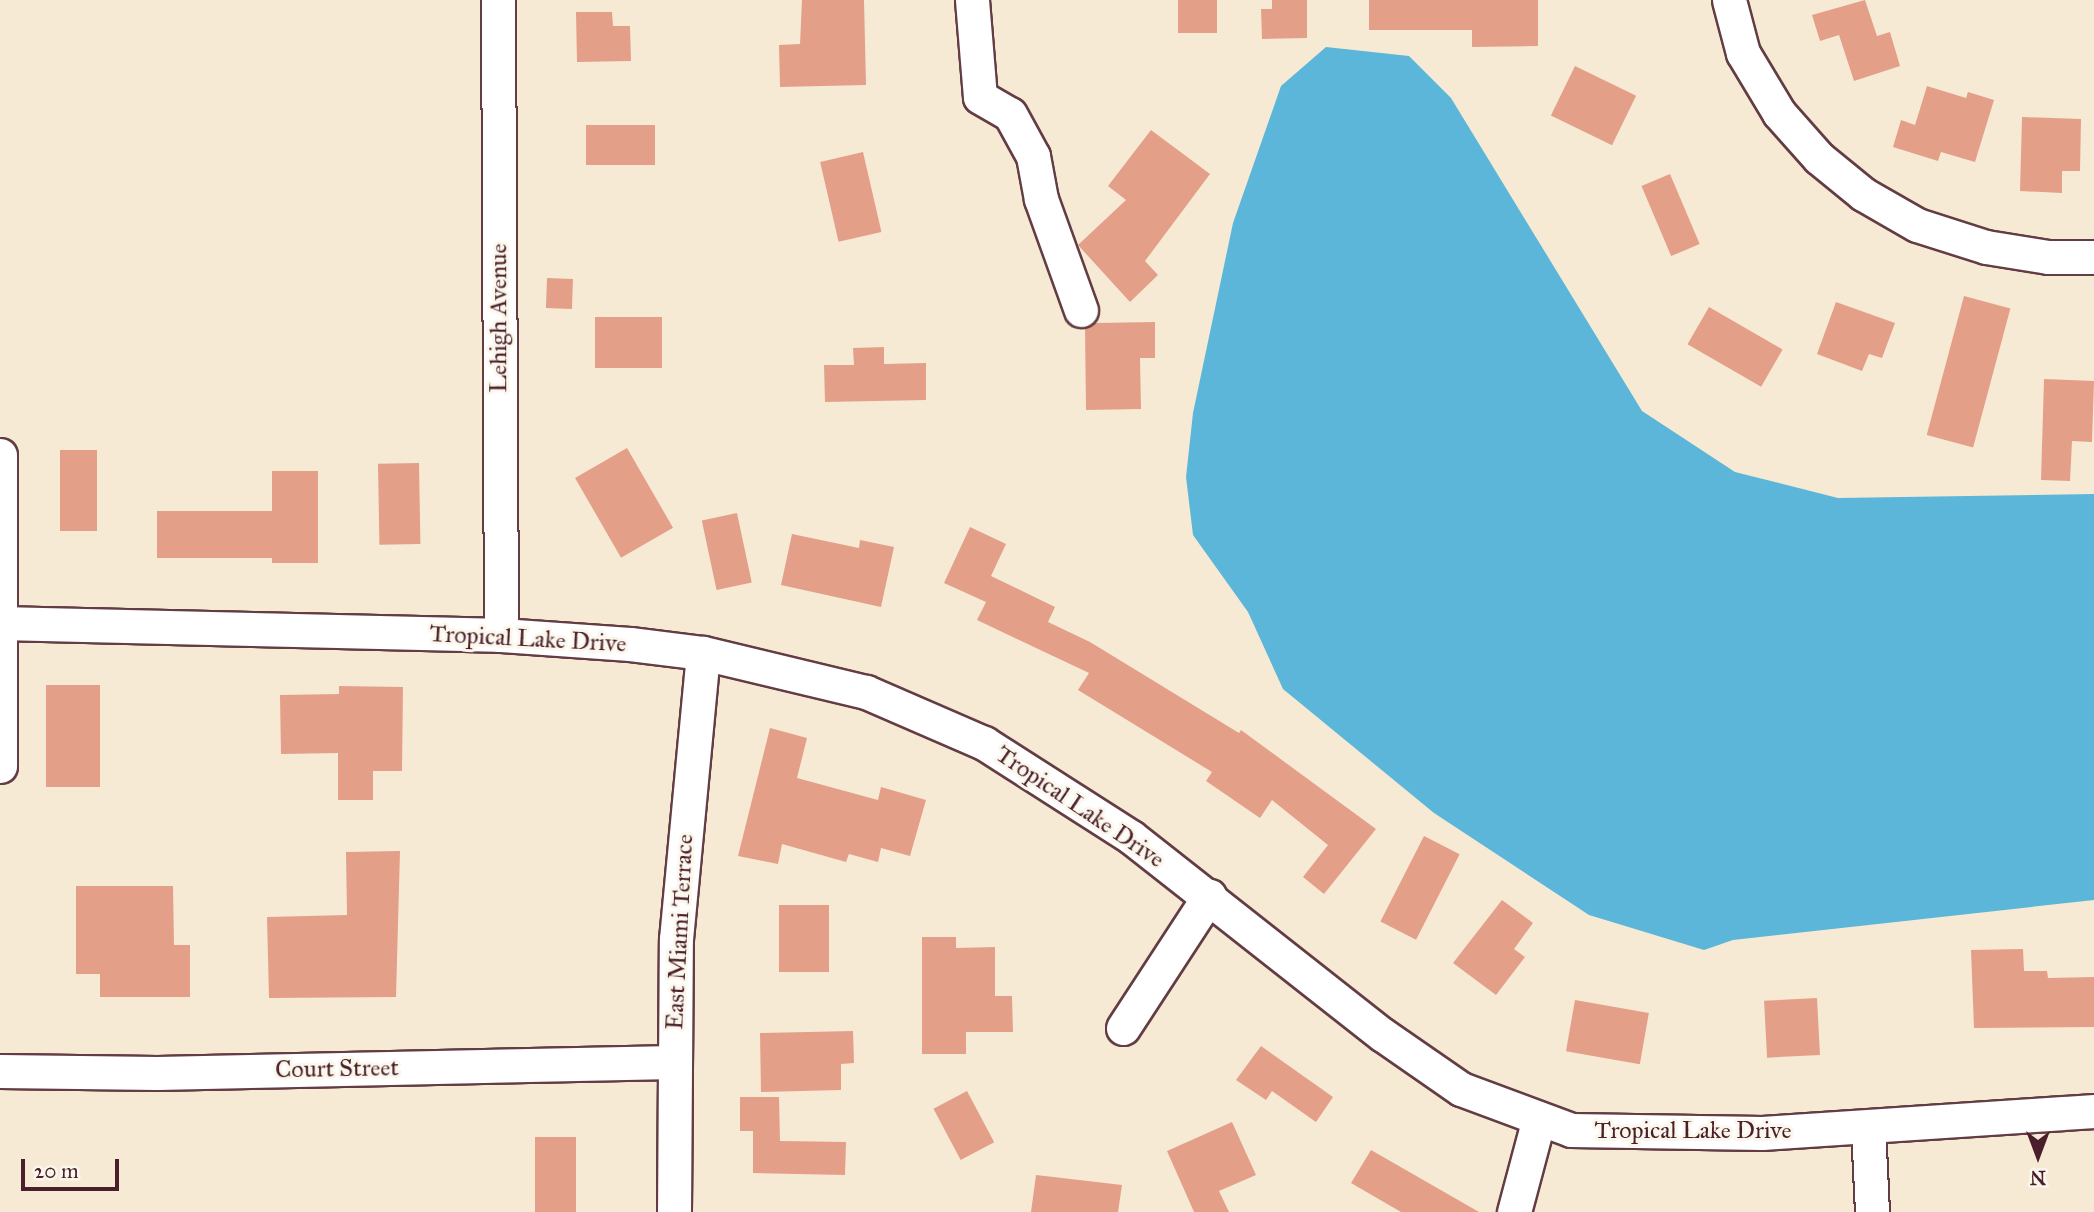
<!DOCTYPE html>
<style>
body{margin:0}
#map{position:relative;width:2094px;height:1212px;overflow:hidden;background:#f6ead5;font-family:"IM FELL Great Primer",serif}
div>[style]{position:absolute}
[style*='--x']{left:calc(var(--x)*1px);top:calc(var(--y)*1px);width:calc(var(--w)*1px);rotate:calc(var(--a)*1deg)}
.water>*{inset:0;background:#5cb6d9}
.building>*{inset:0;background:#e49f89;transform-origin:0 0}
.roads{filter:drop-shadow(2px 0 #643d44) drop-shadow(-2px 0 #643d44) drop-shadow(0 2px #643d44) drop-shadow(0 -2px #643d44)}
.minor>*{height:33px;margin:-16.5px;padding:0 16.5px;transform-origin:16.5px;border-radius:16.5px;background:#fff}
span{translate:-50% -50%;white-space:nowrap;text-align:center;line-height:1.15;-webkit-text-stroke:6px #fbf7ec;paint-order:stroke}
.street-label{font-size:24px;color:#4a1f2b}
.north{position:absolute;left:2003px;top:1121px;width:70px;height:70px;-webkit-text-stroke:5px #fbf7ec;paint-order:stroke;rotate:180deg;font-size:19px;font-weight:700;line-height:28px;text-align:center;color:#4a1f2b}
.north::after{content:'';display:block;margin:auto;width:24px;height:32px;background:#4a1f2b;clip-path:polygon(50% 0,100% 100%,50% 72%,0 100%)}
.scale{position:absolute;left:21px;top:1159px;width:98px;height:32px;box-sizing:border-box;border:4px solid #4a1f2b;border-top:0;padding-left:9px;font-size:21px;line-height:24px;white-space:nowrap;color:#4a1f2b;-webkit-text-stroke:5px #fbf7ec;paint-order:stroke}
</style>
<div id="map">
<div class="water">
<div style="clip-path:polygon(1326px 47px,1409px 56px,1451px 98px,1642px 411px,1735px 472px,1838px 498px,2094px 494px,2094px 900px,1733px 940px,1704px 950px,1589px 915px,1434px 813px,1283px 689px,1248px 612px,1193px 535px,1186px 477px,1193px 413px,1233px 223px,1281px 86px)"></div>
</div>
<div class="building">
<div style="clip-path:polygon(802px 0,864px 0,866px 85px,780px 87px,779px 45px,800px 44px)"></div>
<div style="left:1178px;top:0;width:39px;height:33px"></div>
<div style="clip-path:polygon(1272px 0,1307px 0,1307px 38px,1262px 39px,1261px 9px,1272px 9px)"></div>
<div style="clip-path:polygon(1369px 0,1538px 0,1538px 46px,1472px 47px,1472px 30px,1369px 30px)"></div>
<div style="clip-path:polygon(1865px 0,1877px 36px,1890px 32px,1900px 66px,1854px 81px,1839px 35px,1820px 41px,1812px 15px)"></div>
<div style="clip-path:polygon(576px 12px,612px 12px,613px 26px,630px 26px,631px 61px,577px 62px)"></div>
<div style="left:1575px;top:66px;width:68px;height:55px;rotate:26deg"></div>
<div style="clip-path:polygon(1927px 86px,1966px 98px,1968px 92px,1994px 100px,1975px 162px,1941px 152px,1938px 161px,1893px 147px,1901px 120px,1915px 125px)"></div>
<div style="clip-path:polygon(2022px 117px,2081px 119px,2080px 171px,2062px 171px,2062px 193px,2020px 191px)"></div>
<div style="left:586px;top:125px;width:69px;height:40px"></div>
<div style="clip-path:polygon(1151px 130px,1210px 174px,1145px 261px,1158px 275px,1130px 302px,1078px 245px,1126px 200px,1108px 186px)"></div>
<div style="left:863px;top:152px;width:82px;height:44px;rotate:77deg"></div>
<div style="left:1670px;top:174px;width:76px;height:31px;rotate:67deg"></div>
<div style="left:547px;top:278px;width:26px;height:30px;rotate:2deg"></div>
<div style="left:1964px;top:296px;width:48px;height:144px;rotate:15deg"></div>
<div style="clip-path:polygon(1836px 302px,1895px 323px,1882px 358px,1869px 354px,1862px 371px,1817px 354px)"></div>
<div style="left:1709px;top:307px;width:85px;height:43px;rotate:30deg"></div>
<div style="left:662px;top:317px;width:51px;height:67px;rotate:90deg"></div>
<div style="clip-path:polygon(1155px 322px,1155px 358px,1140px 358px,1141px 409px,1086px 410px,1085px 328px,1095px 323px)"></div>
<div style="clip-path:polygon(884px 347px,884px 364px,926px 363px,926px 400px,825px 402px,824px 365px,854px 365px,853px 348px)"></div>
<div style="clip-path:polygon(2044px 379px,2094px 381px,2092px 442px,2072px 441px,2070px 481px,2041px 480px)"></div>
<div style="left:627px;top:448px;width:92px;height:60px;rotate:60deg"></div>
<div style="left:60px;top:450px;width:37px;height:81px"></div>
<div style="left:419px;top:463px;width:81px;height:41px;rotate:89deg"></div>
<div style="clip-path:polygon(272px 471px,318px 471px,318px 563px,272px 563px,272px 558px,157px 558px,157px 511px,272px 511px)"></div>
<div style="left:737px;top:513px;width:71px;height:36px;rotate:78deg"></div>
<div style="clip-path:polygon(970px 527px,1006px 544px,991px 576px,1055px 607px,1048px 622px,1090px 642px,1239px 733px,1241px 730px,1376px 829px,1324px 894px,1303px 877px,1328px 845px,1272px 800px,1260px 818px,1206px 781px,1212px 772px,1078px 690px,1089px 673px,977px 620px,986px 602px,944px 583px)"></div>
<div style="clip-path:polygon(792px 534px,859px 548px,860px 540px,894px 547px,881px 607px,781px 585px)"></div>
<div style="left:46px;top:685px;width:54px;height:102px"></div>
<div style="clip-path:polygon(339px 686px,403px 687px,402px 771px,373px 771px,373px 800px,338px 800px,338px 753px,281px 754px,280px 695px,339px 694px)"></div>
<div style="clip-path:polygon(770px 728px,807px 738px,797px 778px,878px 800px,881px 787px,926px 800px,910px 856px,881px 848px,878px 862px,849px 854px,846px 862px,782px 844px,778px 864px,738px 856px)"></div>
<div style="left:1424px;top:836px;width:40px;height:96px;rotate:27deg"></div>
<div style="clip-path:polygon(400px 851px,396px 997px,269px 998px,267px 917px,347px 915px,346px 852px)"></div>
<div style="clip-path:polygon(76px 886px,173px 886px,174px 945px,190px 945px,190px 997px,100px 997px,100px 974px,76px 974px)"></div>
<div style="clip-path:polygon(1502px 900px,1533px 923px,1514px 949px,1525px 957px,1496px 995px,1453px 963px)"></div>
<div style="left:779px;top:905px;width:50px;height:67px"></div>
<div style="clip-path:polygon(922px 937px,956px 937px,956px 948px,995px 947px,995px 996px,1012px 996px,1013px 1032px,966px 1032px,966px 1054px,922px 1054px)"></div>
<div style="clip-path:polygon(2023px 949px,2024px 971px,2047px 971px,2048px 978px,2094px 977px,2094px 1027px,1974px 1028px,1971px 950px)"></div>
<div style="left:1817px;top:998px;width:57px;height:53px;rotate:87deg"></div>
<div style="left:1575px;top:1000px;width:75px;height:52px;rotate:10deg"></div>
<div style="clip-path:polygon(853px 1031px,854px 1063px,841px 1064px,841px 1090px,761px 1092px,760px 1033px)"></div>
<div style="clip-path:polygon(1261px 1046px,1333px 1097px,1316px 1122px,1272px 1091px,1266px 1100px,1236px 1080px)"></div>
<div style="left:967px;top:1091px;width:58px;height:38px;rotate:62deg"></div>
<div style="clip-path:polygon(740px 1097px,779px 1097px,780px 1141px,846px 1142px,845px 1175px,753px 1173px,753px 1131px,740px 1131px)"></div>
<div style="clip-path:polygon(1232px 1122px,1256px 1175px,1219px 1191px,1229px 1212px,1194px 1212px,1167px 1151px)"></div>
<div style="left:535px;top:1137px;width:41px;height:75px"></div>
<div style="clip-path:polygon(1371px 1150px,1479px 1212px,1401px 1212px,1351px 1183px)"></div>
<div style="clip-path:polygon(1036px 1175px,1122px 1185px,1118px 1212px,1031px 1212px)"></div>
</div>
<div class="roads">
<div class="minor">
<div style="--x:498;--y:0;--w:635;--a:89.73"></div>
<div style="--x:972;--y:0;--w:97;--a:85.3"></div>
<div style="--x:980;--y:97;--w:34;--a:30"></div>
<div style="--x:1010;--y:114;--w:48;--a:61.3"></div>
<div style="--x:1033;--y:156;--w:44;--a:79.5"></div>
<div style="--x:1041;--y:199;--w:118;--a:70.2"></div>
<div style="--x:1729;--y:0;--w:55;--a:75.2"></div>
<div style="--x:1743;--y:53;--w:70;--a:59"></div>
<div style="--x:1779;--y:113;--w:60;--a:48.4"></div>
<div style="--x:1819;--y:158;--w:57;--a:39.3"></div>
<div style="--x:1863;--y:194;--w:62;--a:29.9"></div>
<div style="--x:1917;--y:225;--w:72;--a:17.7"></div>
<div style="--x:1986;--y:247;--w:63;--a:9.2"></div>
<div style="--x:2048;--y:257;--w:46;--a:0"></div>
<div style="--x:0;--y:455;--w:311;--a:90"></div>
<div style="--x:0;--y:623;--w:501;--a:1.37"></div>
<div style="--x:501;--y:635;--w:129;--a:4"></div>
<div style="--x:630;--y:644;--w:74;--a:7"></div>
<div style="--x:703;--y:653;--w:168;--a:13.5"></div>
<div style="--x:866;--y:692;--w:129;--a:23.4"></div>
<div style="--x:984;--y:743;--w:174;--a:32.6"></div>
<div style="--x:1131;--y:837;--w:320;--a:38.2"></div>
<div style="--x:1383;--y:1035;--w:95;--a:34.7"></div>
<div style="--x:1461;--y:1089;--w:117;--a:20.4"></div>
<div style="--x:1571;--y:1130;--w:191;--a:0.9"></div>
<div style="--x:1762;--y:1133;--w:333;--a:-3.8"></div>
<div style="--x:1123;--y:1028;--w:158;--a:-56.9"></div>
<div style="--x:0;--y:1071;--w:157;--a:0.7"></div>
<div style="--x:157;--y:1073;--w:517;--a:-1.22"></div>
<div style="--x:1868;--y:1127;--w:85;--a:87.3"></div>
<div style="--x:674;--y:1212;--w:273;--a:-89.6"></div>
<div style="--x:676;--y:939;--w:287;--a:-84.6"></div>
<div style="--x:1514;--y:1212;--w:93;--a:-75.1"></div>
</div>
</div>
<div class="street-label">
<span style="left:499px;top:318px;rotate:-90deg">Lehigh Avenue</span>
<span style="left:528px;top:639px;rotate:3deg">Tropical Lake Drive</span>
<span style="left:1080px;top:807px;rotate:34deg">Tropical Lake Drive</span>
<span style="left:680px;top:932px;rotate:-87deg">East Miami Terrace</span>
<span style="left:337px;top:1069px;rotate:-1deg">Court Street</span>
<span style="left:1693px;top:1131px">Tropical Lake Drive</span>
</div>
<div class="north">N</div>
<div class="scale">20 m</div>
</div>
